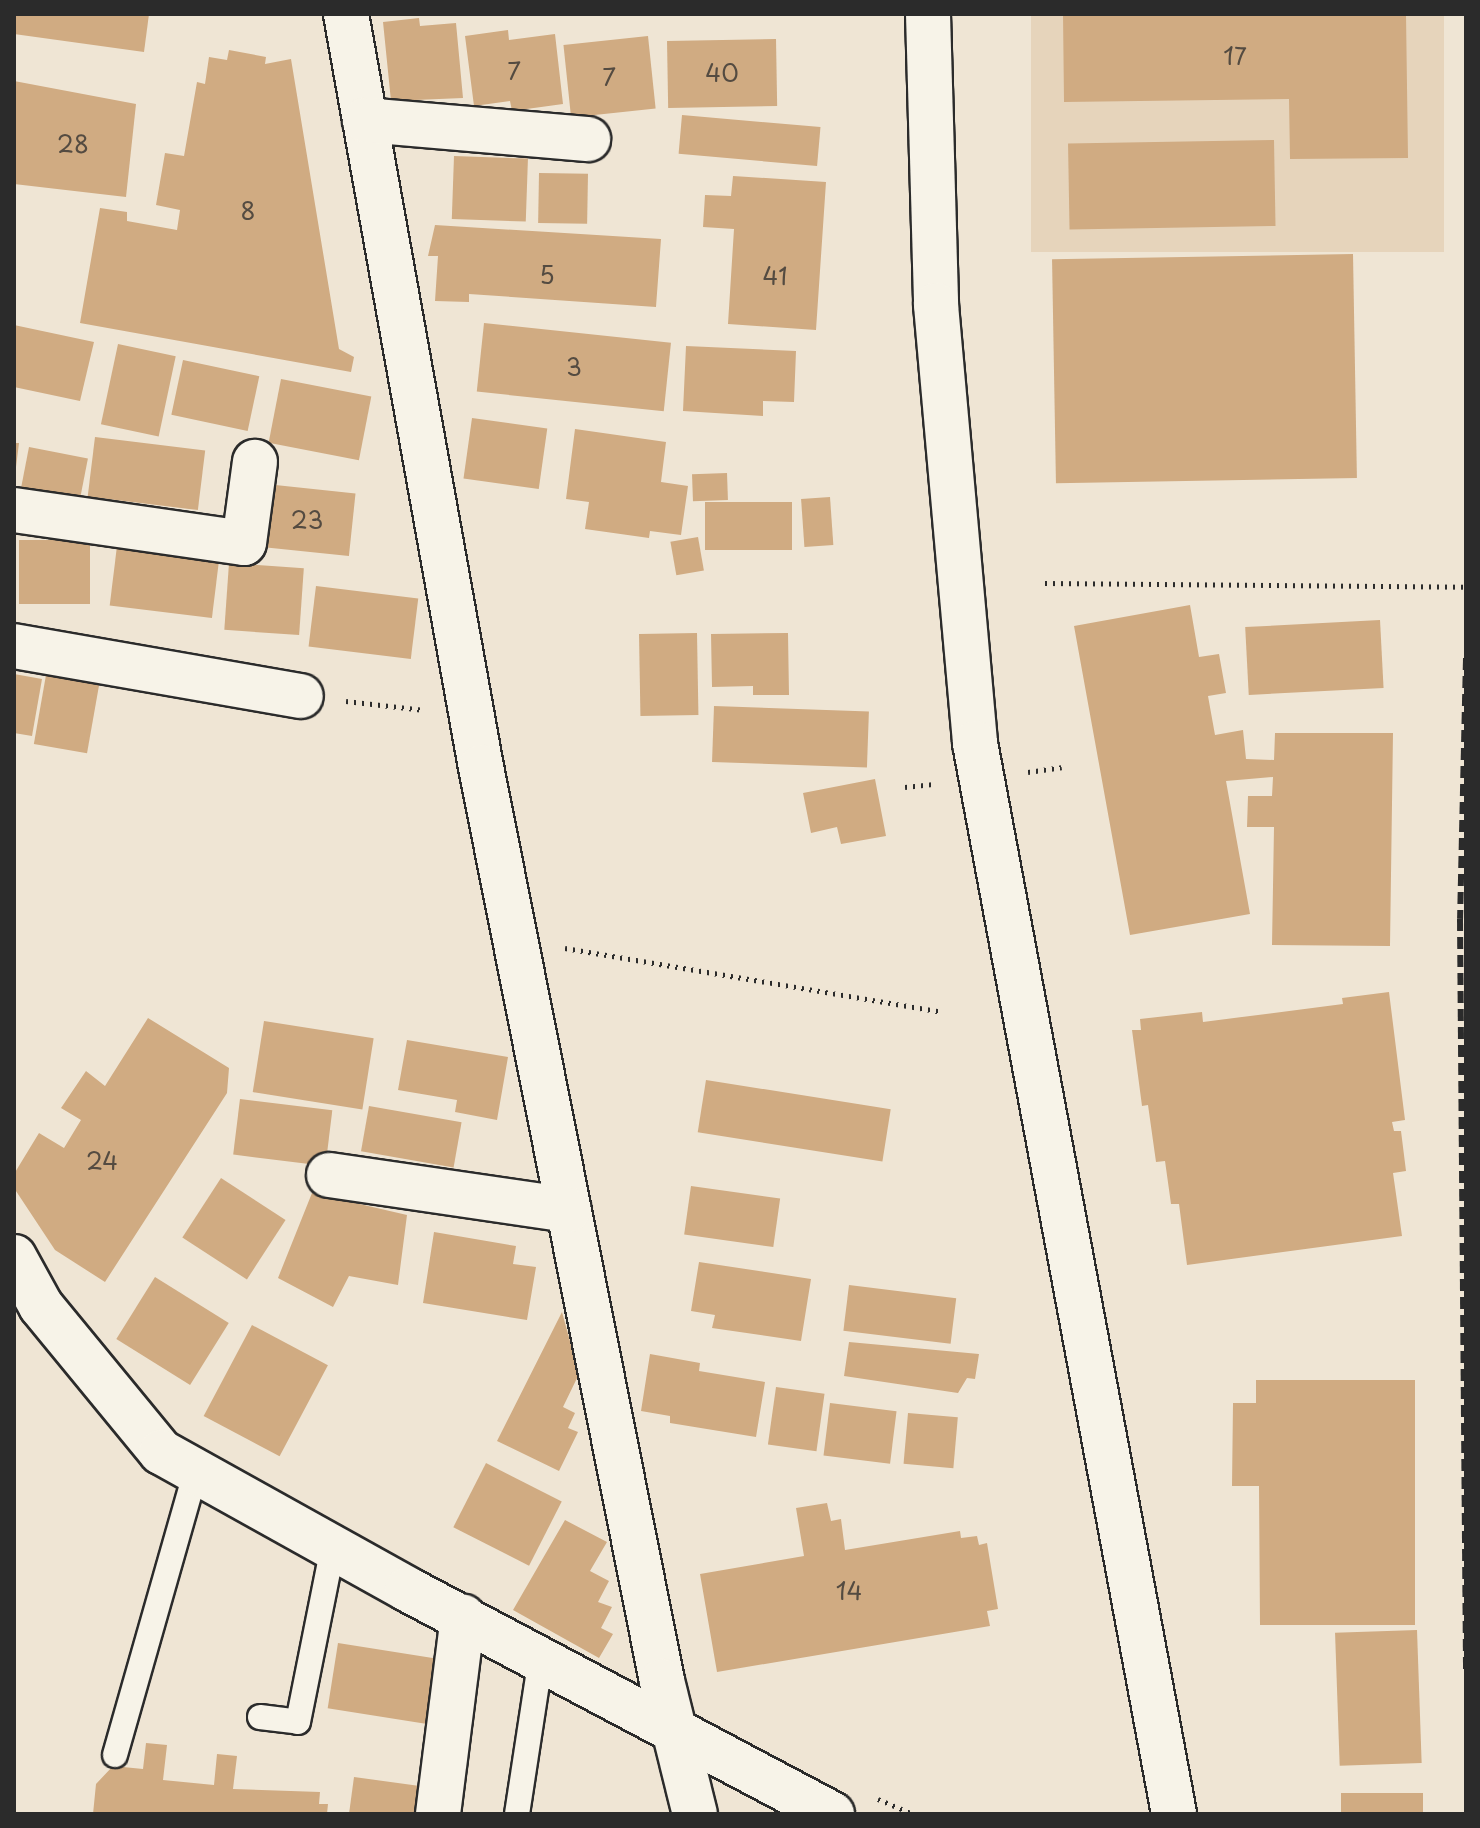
<!DOCTYPE html>
<style>
body{margin:0}
#map{position:relative;width:1480px;height:1828px;overflow:hidden;background:#efe5d4;font-family:"Playpen Sans",sans-serif}
div>[style]{position:absolute}
[style*='--x']{left:calc(var(--x)*1px);top:calc(var(--y)*1px);width:calc(var(--w)*1px);rotate:calc(var(--a)*1deg)}
.built>*{inset:0;background:#e6d4bb;transform-origin:0 0}
.building>*{inset:0;background:#d0ab82;transform-origin:0 0}
.path>*{height:5px;margin-top:-2.5px;transform-origin:0;background:repeating-linear-gradient(90deg,#2b2b2b 0 2px,transparent 0 8px)}
.roads{filter:drop-shadow(2px 0 #2b2b2b) drop-shadow(-2px 0 #2b2b2b) drop-shadow(0 2px #2b2b2b) drop-shadow(0 -2px #2b2b2b)}
.service>*{height:24px;margin:-12px;padding:0 12px;transform-origin:12px;border-radius:12px;background:#f7f3e8}
.minor>*{height:44px;margin:-22px;padding:0 22px;transform-origin:22px;border-radius:22px;background:#f7f3e8}
.tertiary>*{height:44px;margin:-22px;padding:0 22px;transform-origin:22px;border-radius:22px;background:#f7f3e8}
.rail>*{height:6px;margin-top:-3px;transform-origin:0;background:repeating-linear-gradient(90deg,#2b2b2b 0 12px,transparent 0 18px)}
span{translate:-50% -50%;white-space:nowrap;text-align:center;line-height:1.15;-webkit-text-stroke:7px #f7f3e8;paint-order:stroke}
.number-label{font-size:24px;color:#544b41}
.number-label span{-webkit-text-stroke-width:0}
.frame{position:absolute;inset:0;border:16px solid #2b2b2b;pointer-events:none}
</style>
<div id="map">
<div class="built">
<div style="left:1031px;top:14px;width:413px;height:238px"></div>
</div>
<div class="building">
<div style="clip-path:polygon(14px 14px,149px 14px,144px 52px,14px 34px)"></div>
<div style="clip-path:polygon(1063px 14px,1406px 14px,1408px 158px,1290px 159px,1289px 99px,1064px 102px)"></div>
<div style="clip-path:polygon(419px 18px,420px 26px,456px 23px,463px 98px,391px 101px,383px 22px)"></div>
<div style="clip-path:polygon(508px 30px,509px 40px,555px 34px,563px 104px,512px 111px,510px 101px,474px 106px,465px 36px)"></div>
<div style="left:648px;top:36px;width:73px;height:85px;rotate:84deg"></div>
<div style="left:776px;top:39px;width:67px;height:109px;rotate:89deg"></div>
<div style="clip-path:polygon(229px 50px,266px 57px,265px 64px,291px 59px,339px 349px,354px 357px,351px 372px,80px 323px,100px 208px,127px 212px,127px 221px,177px 230px,180px 210px,156px 205px,165px 153px,184px 156px,197px 82px,205px 84px,209px 57px,227px 60px)"></div>
<div style="clip-path:polygon(14px 81px,136px 104px,126px 197px,14px 184px)"></div>
<div style="left:682px;top:115px;width:139px;height:39px;rotate:5deg"></div>
<div style="left:1274px;top:140px;width:86px;height:206px;rotate:89deg"></div>
<div style="left:454px;top:156px;width:74px;height:63px;rotate:2deg"></div>
<div style="left:539px;top:173px;width:49px;height:50px;rotate:1deg"></div>
<div style="clip-path:polygon(733px 176px,826px 182px,816px 330px,728px 324px,734px 229px,703px 227px,705px 195px,731px 196px)"></div>
<div style="clip-path:polygon(435px 225px,661px 239px,656px 307px,469px 294px,469px 302px,435px 301px,438px 256px,428px 256px)"></div>
<div style="left:1353px;top:254px;width:224px;height:301px;rotate:89deg"></div>
<div style="left:484px;top:323px;width:188px;height:69px;rotate:6deg"></div>
<div style="clip-path:polygon(14px 325px,94px 342px,80px 401px,14px 387px)"></div>
<div style="left:118px;top:344px;width:59px;height:82px;rotate:12deg"></div>
<div style="clip-path:polygon(686px 346px,796px 351px,794px 402px,763px 401px,763px 416px,683px 411px)"></div>
<div style="left:183px;top:360px;width:78px;height:56px;rotate:12deg"></div>
<div style="left:281px;top:379px;width:92px;height:65px;rotate:11deg"></div>
<div style="left:472px;top:418px;width:76px;height:61px;rotate:8deg"></div>
<div style="clip-path:polygon(575px 429px,666px 442px,661px 482px,688px 486px,681px 535px,650px 531px,649px 538px,585px 529px,589px 502px,566px 499px)"></div>
<div style="left:95px;top:437px;width:111px;height:60px;rotate:7deg"></div>
<div style="clip-path:polygon(14px 443px,19px 443px,16px 467px,14px 467px)"></div>
<div style="left:29px;top:447px;width:60px;height:46px;rotate:11deg"></div>
<div style="left:727px;top:473px;width:27px;height:35px;rotate:88deg"></div>
<div style="left:266px;top:484px;width:90px;height:63px;rotate:6deg"></div>
<div style="left:830px;top:497px;width:48px;height:29px;rotate:86deg"></div>
<div style="left:792px;top:502px;width:48px;height:87px;rotate:90deg"></div>
<div style="left:698px;top:537px;width:34px;height:28px;rotate:80deg"></div>
<div style="left:19px;top:540px;width:71px;height:64px"></div>
<div style="left:117px;top:546px;width:103px;height:60px;rotate:7deg"></div>
<div style="left:229px;top:563px;width:75px;height:67px;rotate:4deg"></div>
<div style="left:316px;top:586px;width:103px;height:61px;rotate:7deg"></div>
<div style="clip-path:polygon(1190px 605px,1199px 657px,1219px 654px,1226px 693px,1208px 696px,1215px 735px,1243px 730px,1246px 759px,1274px 760px,1275px 733px,1393px 733px,1390px 946px,1272px 945px,1274px 827px,1247px 827px,1248px 796px,1272px 796px,1273px 777px,1226px 781px,1250px 914px,1130px 935px,1074px 626px)"></div>
<div style="left:1380px;top:620px;width:68px;height:135px;rotate:87deg"></div>
<div style="left:697px;top:633px;width:82px;height:58px;rotate:89deg"></div>
<div style="clip-path:polygon(788px 633px,789px 695px,753px 695px,753px 686px,712px 687px,711px 634px)"></div>
<div style="clip-path:polygon(14px 674px,42px 679px,32px 736px,14px 733px)"></div>
<div style="left:46px;top:675px;width:54px;height:70px;rotate:10deg"></div>
<div style="left:714px;top:706px;width:155px;height:56px;rotate:2deg"></div>
<div style="clip-path:polygon(875px 779px,886px 836px,841px 844px,837px 827px,811px 833px,803px 793px)"></div>
<div style="clip-path:polygon(1389px 992px,1405px 1120px,1392px 1122px,1394px 1131px,1401px 1131px,1406px 1171px,1393px 1173px,1402px 1236px,1187px 1265px,1179px 1204px,1171px 1204px,1165px 1161px,1156px 1162px,1148px 1105px,1142px 1106px,1132px 1030px,1141px 1030px,1140px 1019px,1202px 1012px,1203px 1022px,1343px 1004px,1342px 998px)"></div>
<div style="clip-path:polygon(148px 1018px,229px 1068px,227px 1093px,105px 1282px,55px 1250px,14px 1188px,14px 1174px,39px 1133px,64px 1148px,81px 1120px,61px 1108px,86px 1071px,105px 1086px)"></div>
<div style="left:264px;top:1021px;width:111px;height:72px;rotate:9deg"></div>
<div style="clip-path:polygon(407px 1040px,508px 1057px,497px 1120px,455px 1112px,457px 1100px,398px 1090px)"></div>
<div style="left:706px;top:1080px;width:187px;height:53px;rotate:9deg"></div>
<div style="left:240px;top:1099px;width:93px;height:56px;rotate:7deg"></div>
<div style="left:369px;top:1106px;width:94px;height:46px;rotate:10deg"></div>
<div style="left:221px;top:1178px;width:77px;height:71px;rotate:33deg"></div>
<div style="left:691px;top:1186px;width:90px;height:49px;rotate:8deg"></div>
<div style="clip-path:polygon(312px 1193px,407px 1215px,398px 1285px,349px 1276px,333px 1307px,278px 1278px)"></div>
<div style="clip-path:polygon(434px 1232px,516px 1246px,513px 1264px,536px 1267px,527px 1320px,423px 1303px)"></div>
<div style="clip-path:polygon(699px 1262px,811px 1279px,801px 1341px,712px 1328px,715px 1315px,691px 1311px)"></div>
<div style="left:155px;top:1277px;width:87px;height:73px;rotate:32deg"></div>
<div style="left:849px;top:1285px;width:108px;height:46px;rotate:7deg"></div>
<div style="clip-path:polygon(562px 1312px,579px 1374px,563px 1407px,575px 1413px,568px 1428px,578px 1432px,559px 1471px,497px 1441px)"></div>
<div style="left:252px;top:1325px;width:86px;height:103px;rotate:28deg"></div>
<div style="clip-path:polygon(849px 1342px,979px 1354px,975px 1379px,967px 1378px,958px 1393px,844px 1376px)"></div>
<div style="clip-path:polygon(650px 1354px,700px 1363px,699px 1371px,765px 1382px,756px 1437px,670px 1423px,670px 1416px,641px 1411px)"></div>
<div style="clip-path:polygon(1256px 1380px,1415px 1380px,1415px 1625px,1260px 1625px,1259px 1486px,1232px 1486px,1233px 1403px,1256px 1403px)"></div>
<div style="left:776px;top:1387px;width:49px;height:58px;rotate:8deg"></div>
<div style="left:830px;top:1403px;width:67px;height:53px;rotate:7deg"></div>
<div style="left:908px;top:1413px;width:50px;height:51px;rotate:5deg"></div>
<div style="left:486px;top:1463px;width:85px;height:72px;rotate:27deg"></div>
<div style="clip-path:polygon(827px 1503px,831px 1521px,841px 1519px,845px 1550px,960px 1531px,961px 1538px,977px 1536px,979px 1545px,987px 1543px,998px 1609px,987px 1611px,990px 1626px,717px 1672px,700px 1574px,804px 1556px,796px 1508px)"></div>
<div style="clip-path:polygon(565px 1520px,607px 1542px,590px 1571px,609px 1581px,598px 1602px,612px 1607px,601px 1628px,613px 1634px,599px 1658px,513px 1610px)"></div>
<div style="left:1417px;top:1630px;width:133px;height:82px;rotate:88deg"></div>
<div style="left:338px;top:1643px;width:107px;height:66px;rotate:9deg"></div>
<div style="clip-path:polygon(146px 1743px,167px 1745px,163px 1780px,214px 1785px,217px 1754px,237px 1756px,233px 1789px,320px 1792px,319px 1804px,328px 1804px,327px 1814px,93px 1814px,96px 1784px,113px 1766px,143px 1769px)"></div>
<div style="clip-path:polygon(354px 1777px,427px 1787px,424px 1814px,349px 1814px)"></div>
<div style="left:1423px;top:1793px;width:21px;height:82px;rotate:90deg"></div>
</div>
<div class="path">
<div style="--x:1045;--y:583;--w:421;--a:0.5"></div>
<div style="--x:346;--y:701;--w:79;--a:6.6"></div>
<div style="--x:1028;--y:772;--w:34;--a:-8"></div>
<div style="--x:905;--y:787;--w:30;--a:-6"></div>
<div style="--x:565;--y:948;--w:382;--a:9.6"></div>
<div style="--x:878;--y:1799;--w:39;--a:23"></div>
</div>
<div class="roads">
<div class="service">
<div style="--x:260;--y:1717;--w:38;--a:7"></div>
<div style="--x:298;--y:1722;--w:178;--a:-78.7"></div>
<div style="--x:115;--y:1755;--w:295;--a:-74.1"></div>
<div style="--x:517;--y:1814;--w:158;--a:-81.3"></div>
</div>
<div class="minor">
<div style="--x:346;--y:14;--w:765;--a:79.84"></div>
<div style="--x:481;--y:767;--w:932;--a:78.8"></div>
<div style="--x:662;--y:1681;--w:137;--a:76.1"></div>
<div style="--x:365;--y:120;--w:224;--a:4.9"></div>
<div style="--x:14;--y:510;--w:232;--a:8.2"></div>
<div style="--x:244;--y:543;--w:82;--a:-82.3"></div>
<div style="--x:14;--y:646;--w:291;--a:9.9"></div>
<div style="--x:329;--y:1175;--w:242;--a:8.3"></div>
<div style="--x:438;--y:1814;--w:199;--a:-82.8"></div>
</div>
<div class="tertiary">
<div style="--x:928;--y:14;--w:291;--a:88.4"></div>
<div style="--x:936;--y:305;--w:440;--a:84.9"></div>
<div style="--x:975;--y:743;--w:1089;--a:79.47"></div>
<div style="--x:14;--y:1257;--w:56;--a:61.1"></div>
<div style="--x:41;--y:1306;--w:189;--a:50.6"></div>
<div style="--x:161;--y:1452;--w:282;--a:29.1"></div>
<div style="--x:407;--y:1589;--w:481;--a:27.9"></div>
</div>
</div>
<div class="rail">
<div style="--x:1466;--y:658;--w:261;--a:91.3"></div>
<div style="--x:1460;--y:919;--w:753;--a:89.54"></div>
</div>
<div class="number-label">
<span style="left:1235px;top:56px">17</span>
<span style="left:514px;top:71px">7</span>
<span style="left:722px;top:73px">40</span>
<span style="left:609px;top:77px">7</span>
<span style="left:73px;top:144px">28</span>
<span style="left:248px;top:211px">8</span>
<span style="left:547px;top:275px">5</span>
<span style="left:775px;top:276px">41</span>
<span style="left:574px;top:367px">3</span>
<span style="left:307px;top:520px">23</span>
<span style="left:102px;top:1161px">24</span>
<span style="left:849px;top:1591px">14</span>
</div>
<div class="frame"></div>
</div>
